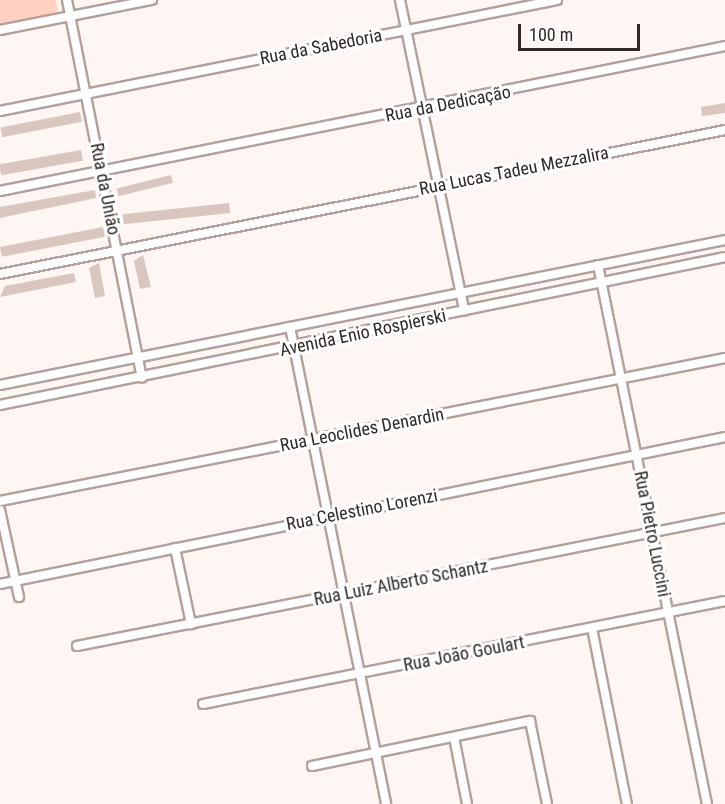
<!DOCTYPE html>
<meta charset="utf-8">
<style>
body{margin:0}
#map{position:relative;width:725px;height:804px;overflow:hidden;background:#fef6f3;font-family:"Roboto Condensed",sans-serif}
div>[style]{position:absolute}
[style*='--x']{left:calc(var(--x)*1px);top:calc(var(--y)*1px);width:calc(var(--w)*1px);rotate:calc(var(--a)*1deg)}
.green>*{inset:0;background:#fed1c0}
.building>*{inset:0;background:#d9c6bf;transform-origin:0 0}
.roads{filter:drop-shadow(2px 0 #b3a19a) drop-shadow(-2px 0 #b3a19a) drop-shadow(0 2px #b3a19a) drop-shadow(0 -2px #b3a19a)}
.minor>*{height:8px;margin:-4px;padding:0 4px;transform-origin:4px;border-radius:4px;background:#fff}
span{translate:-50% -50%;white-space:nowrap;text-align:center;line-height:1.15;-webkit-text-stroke:6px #fff;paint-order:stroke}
.street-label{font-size:18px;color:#2f2825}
.scale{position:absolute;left:518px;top:24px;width:122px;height:27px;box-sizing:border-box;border:3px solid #2f2825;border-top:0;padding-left:8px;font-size:18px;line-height:21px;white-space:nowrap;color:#2f2825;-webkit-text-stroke:4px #fff;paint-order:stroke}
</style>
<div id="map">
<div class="green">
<div style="clip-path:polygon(0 0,56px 0,58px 13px,0 23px)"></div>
</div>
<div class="building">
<div style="clip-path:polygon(725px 103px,725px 113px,702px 116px,701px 107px)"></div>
<div style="left:80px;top:112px;width:10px;height:81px;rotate:79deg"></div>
<div style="left:81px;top:150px;width:11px;height:83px;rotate:80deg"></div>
<div style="left:171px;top:175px;width:8px;height:56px;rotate:76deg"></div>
<div style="clip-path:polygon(95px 190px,96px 198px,0 218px,0 207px)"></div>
<div style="left:229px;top:203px;width:10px;height:107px;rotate:84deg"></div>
<div style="left:103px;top:227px;width:10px;height:105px;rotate:79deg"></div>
<div style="clip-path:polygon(143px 255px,151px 287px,140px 289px,134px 261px)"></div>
<div style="clip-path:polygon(99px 263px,105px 296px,95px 298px,89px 268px)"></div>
<div style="clip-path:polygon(74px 273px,76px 282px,0 297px,5px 286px)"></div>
</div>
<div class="roads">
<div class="minor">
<div style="--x:67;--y:0;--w:385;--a:78.8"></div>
<div style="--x:400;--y:0;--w:317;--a:78.3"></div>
<div style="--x:0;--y:30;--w:155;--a:-11.2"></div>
<div style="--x:0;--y:111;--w:568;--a:-11.27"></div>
<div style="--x:0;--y:191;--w:739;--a:-11.31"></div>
<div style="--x:598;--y:265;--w:550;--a:78.57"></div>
<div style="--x:0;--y:274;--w:739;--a:-11.23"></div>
<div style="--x:290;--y:327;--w:487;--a:78.6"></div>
<div style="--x:0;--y:385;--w:739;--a:-11.31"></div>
<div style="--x:0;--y:405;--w:740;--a:-11.54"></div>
<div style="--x:0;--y:501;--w:739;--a:-11.16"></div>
<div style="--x:0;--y:510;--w:89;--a:77.7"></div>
<div style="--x:175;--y:548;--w:78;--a:78.1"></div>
<div style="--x:0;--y:584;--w:740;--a:-11.46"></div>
<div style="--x:592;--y:628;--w:179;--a:78.8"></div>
<div style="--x:77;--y:646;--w:661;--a:-11.17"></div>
<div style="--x:203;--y:704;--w:532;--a:-11.16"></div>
<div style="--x:454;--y:737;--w:68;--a:79"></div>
<div style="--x:312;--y:766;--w:223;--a:-11.7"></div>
<div style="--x:530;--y:721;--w:85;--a:78.4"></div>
</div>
</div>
<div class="street-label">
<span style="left:321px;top:47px;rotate:-11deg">Rua da Sabedoria</span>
<span style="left:448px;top:104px;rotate:-11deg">Rua da Dedicação</span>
<span style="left:514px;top:171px;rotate:-11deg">Rua Lucas Tadeu Mezzalira</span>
<span style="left:105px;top:189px;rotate:79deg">Rua da União</span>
<span style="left:363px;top:333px;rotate:-12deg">Avenida Enio Rospierski</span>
<span style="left:362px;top:430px;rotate:-11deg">Rua Leoclides Denardin</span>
<span style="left:362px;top:510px;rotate:-11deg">Rua Celestino Lorenzi</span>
<span style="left:652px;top:534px;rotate:79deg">Rua Pietro Luccini</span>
<span style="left:401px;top:583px;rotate:-11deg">Rua Luiz Alberto Schantz</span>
<span style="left:464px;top:654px;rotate:-11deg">Rua João Goulart</span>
</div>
<div class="scale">100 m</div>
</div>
